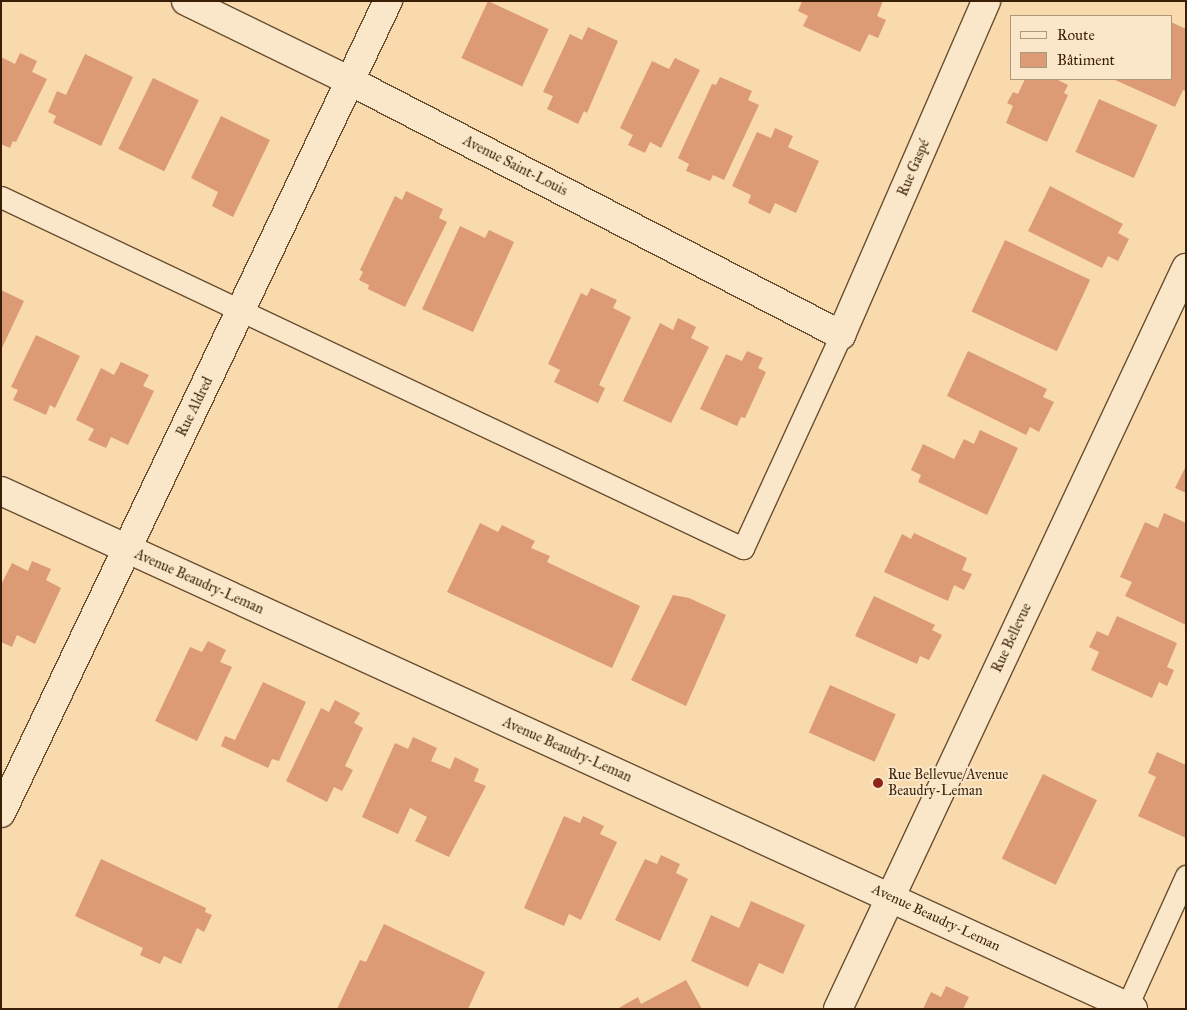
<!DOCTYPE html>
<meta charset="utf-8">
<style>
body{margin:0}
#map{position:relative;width:1187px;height:1010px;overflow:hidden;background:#f8daad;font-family:"IM FELL Great Primer",serif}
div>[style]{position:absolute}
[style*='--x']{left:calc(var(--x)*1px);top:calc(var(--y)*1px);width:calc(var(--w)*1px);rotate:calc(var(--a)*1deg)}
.building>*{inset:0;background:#dc9b75;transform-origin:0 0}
.roads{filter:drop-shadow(1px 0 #694e30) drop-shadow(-1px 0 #694e30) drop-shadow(0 1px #694e30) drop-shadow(0 -1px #694e30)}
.lane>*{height:21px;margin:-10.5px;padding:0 10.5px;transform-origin:10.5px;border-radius:10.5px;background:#fae7ca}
.street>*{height:28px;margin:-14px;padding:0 14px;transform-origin:14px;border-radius:14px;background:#fae7ca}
.secondary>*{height:28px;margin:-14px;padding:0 14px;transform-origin:14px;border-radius:14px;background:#fae7ca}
.dots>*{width:14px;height:14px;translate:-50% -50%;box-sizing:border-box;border:2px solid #fae7ca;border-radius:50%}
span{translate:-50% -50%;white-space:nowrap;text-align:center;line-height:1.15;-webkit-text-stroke:4px #fae7ca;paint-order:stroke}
.street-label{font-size:14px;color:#391f07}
.poi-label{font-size:14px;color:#391f07}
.left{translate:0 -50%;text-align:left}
.frame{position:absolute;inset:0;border:2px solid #391f07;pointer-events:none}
.legend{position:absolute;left:1010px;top:15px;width:162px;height:65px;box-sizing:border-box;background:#fae7ca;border:1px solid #ad977c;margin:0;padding:6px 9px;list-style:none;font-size:15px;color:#391f07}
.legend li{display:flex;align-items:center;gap:10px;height:25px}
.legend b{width:25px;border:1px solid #ad977c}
</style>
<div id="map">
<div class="building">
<div style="left:488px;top:1px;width:67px;height:63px;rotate:25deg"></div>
<div style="clip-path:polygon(802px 1px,883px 1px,877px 16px,886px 20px,878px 38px,869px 34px,860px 52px,803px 26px,808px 16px,798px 11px)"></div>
<div style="clip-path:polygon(1171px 22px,1186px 29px,1186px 91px,1183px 90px,1175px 107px,1113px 79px,1171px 79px)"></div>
<div style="clip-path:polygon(588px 27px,618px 41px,587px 113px,584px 111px,578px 124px,547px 109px,553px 96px,543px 92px,570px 34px,582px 40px)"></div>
<div style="clip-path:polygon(20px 53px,37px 61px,32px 72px,47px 79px,16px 142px,13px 141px,10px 148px,1px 144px,1px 57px,15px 64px)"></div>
<div style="clip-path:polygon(85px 54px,133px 77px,101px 146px,53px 123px,56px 116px,48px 112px,57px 91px,66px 95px)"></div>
<div style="clip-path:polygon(675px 58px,700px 70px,661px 148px,650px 142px,645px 153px,628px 145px,633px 135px,620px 128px,652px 61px,669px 69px)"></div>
<div style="clip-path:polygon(720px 77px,752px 91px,748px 100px,759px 105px,724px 180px,713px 175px,710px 181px,686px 171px,689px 164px,678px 158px,712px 84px,716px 85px)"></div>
<div style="left:153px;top:78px;width:51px;height:79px;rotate:26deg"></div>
<div style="clip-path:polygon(1025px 79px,1056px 79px,1068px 85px,1064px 93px,1068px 95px,1047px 142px,1006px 123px,1013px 106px,1007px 103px,1013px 92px,1018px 94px)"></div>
<div style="left:1099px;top:99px;width:64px;height:58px;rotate:24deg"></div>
<div style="clip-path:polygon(221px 116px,270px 140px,233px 217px,212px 206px,218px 192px,191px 178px)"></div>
<div style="clip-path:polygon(775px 128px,793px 136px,788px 147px,819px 161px,796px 213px,775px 203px,770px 214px,748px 203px,751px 195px,732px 186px,757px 132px,771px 138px)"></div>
<div style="clip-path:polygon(1050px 186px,1123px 224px,1118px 233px,1129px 239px,1118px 261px,1108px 256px,1102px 268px,1028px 231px)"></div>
<div style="clip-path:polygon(406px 191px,443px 209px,439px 218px,447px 222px,405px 307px,368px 289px,369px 285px,359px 280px,363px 272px,360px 270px,395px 196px,402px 200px)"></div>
<div style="clip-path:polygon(460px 226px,485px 238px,489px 230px,514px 242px,473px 332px,422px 309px)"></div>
<div style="left:1005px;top:240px;width:94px;height:79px;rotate:25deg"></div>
<div style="clip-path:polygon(591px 288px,617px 300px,613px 308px,631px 317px,599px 385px,605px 388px,598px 403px,554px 382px,560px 370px,548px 364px,581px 293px,587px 296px)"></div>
<div style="clip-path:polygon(1px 290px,24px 301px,1px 350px)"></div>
<div style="clip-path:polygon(678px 318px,696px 327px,691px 338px,709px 347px,671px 423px,623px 401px,660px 323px,673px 330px)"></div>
<div style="clip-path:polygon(36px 335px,80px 356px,55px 408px,50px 405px,46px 415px,13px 400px,18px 390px,11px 387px)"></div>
<div style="clip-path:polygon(747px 351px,763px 358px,758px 368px,766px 372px,745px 418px,741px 417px,737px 426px,700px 409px,726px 354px,742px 361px)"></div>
<div style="clip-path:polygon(968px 351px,1047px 389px,1043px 397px,1054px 402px,1039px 432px,1030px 427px,1026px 435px,947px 396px)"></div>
<div style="clip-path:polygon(121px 362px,149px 375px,143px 386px,154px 391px,128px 445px,111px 437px,106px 448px,88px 440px,94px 429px,76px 420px,101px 368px,114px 375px)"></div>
<div style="clip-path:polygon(980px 430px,1018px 448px,987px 515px,918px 482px,921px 475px,911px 470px,923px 444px,954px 459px,964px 439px,974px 444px)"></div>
<div style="clip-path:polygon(1186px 466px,1186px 493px,1175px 488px)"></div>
<div style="clip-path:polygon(1164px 513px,1186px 523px,1186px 625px,1125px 596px,1132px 582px,1120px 577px,1145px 522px,1158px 528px)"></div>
<div style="clip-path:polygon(480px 523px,498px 532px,502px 525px,535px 541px,531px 548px,550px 556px,547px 562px,640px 606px,612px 668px,447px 592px)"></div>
<div style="clip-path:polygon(914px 533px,967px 558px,962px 570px,972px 574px,964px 590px,954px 585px,948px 601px,884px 572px,902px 534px,911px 539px)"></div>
<div style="clip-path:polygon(32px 561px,51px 569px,46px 580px,61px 588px,35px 644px,17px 635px,12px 647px,1px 642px,1px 585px,12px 563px,28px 571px)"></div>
<div style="clip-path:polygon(673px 595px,689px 598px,726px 615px,686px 706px,631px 680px)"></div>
<div style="clip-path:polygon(874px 596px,935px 625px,932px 630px,942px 635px,929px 660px,920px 656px,917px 664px,855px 636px)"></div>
<div style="clip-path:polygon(1117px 616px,1177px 643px,1167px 667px,1174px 670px,1167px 686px,1159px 682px,1152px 698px,1091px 670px,1099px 652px,1089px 647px,1097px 631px,1108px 636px)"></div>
<div style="clip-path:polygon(208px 641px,226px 650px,220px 662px,232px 667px,197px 741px,155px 721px,190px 647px,202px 652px)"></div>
<div style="clip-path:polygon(263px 682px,306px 702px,279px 761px,272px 759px,268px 768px,221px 746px,225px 736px,235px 740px)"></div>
<div style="left:830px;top:685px;width:72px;height:52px;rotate:24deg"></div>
<div style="clip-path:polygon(335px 700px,360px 713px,354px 723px,363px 728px,345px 766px,353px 770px,342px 791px,334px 787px,327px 802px,286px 781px,321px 708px,329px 712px)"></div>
<div style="clip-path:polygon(413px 737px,437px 748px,431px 761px,450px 769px,455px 757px,479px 769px,474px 781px,486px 786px,449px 857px,415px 841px,427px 817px,410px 808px,398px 834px,362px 817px,395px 743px,408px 749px)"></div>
<div style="clip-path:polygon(1157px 752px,1186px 765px,1186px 838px,1138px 816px,1156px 777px,1148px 773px)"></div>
<div style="left:1043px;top:774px;width:60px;height:94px;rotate:26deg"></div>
<div style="clip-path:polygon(564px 816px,580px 823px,583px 816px,604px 826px,600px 834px,617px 842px,581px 920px,569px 914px,564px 926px,524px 908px)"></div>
<div style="clip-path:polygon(661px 855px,680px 864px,676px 873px,688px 879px,660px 941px,615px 920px,645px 859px,657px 864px)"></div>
<div style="clip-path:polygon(101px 859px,206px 908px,205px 912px,212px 915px,204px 932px,197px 928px,181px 964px,164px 956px,160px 964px,140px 955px,143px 948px,75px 916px)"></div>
<div style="clip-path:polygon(751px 901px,805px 925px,783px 974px,759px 963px,748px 987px,691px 961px,711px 915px,739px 928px)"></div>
<div style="clip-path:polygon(384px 924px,485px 972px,468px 1009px,337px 1009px,360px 960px,366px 962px)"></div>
<div style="clip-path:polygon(686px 980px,702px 1009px,617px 1009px,638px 997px,641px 1004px)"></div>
<div style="clip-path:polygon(946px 986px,969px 997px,963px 1009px,923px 1009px,931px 992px,941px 997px)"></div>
</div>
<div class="roads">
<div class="lane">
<div style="--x:1;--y:197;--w:821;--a:25.32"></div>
<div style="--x:743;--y:548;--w:234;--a:-65.3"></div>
<div style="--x:1127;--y:1006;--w:143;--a:-65.6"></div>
</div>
<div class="street">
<div style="--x:186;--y:1;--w:182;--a:26"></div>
<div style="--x:350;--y:81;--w:553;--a:27.35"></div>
<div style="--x:841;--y:335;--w:364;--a:-66.5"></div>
<div style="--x:1;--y:491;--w:1245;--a:24.59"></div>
<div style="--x:1;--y:813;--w:900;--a:-64.52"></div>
</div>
<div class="secondary">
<div style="--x:838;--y:1009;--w:819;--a:-64.84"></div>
</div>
</div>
<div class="dots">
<div style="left:878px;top:783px;background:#8f2418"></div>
</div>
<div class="street-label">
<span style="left:515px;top:166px;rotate:27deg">Avenue Saint-Louis</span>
<span style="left:914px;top:168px;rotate:-67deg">Rue Gaspé</span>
<span style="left:195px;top:407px;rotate:-64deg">Rue Aldred</span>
<span style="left:199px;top:582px;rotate:24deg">Avenue Beaudry-Leman</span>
<span style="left:1012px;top:638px;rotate:-65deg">Rue Bellevue</span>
<span style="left:567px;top:750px;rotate:24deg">Avenue Beaudry-Leman</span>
<span style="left:936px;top:918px;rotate:25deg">Avenue Beaudry-Leman</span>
</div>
<div class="poi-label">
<span class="left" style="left:888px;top:783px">Rue Bellevue/Avenue<br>Beaudry-Leman</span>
</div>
<div class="frame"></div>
<ul class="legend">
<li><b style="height:6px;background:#fae7ca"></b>Route</li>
<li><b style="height:14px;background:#dc9b75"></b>Bâtiment</li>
</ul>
</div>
